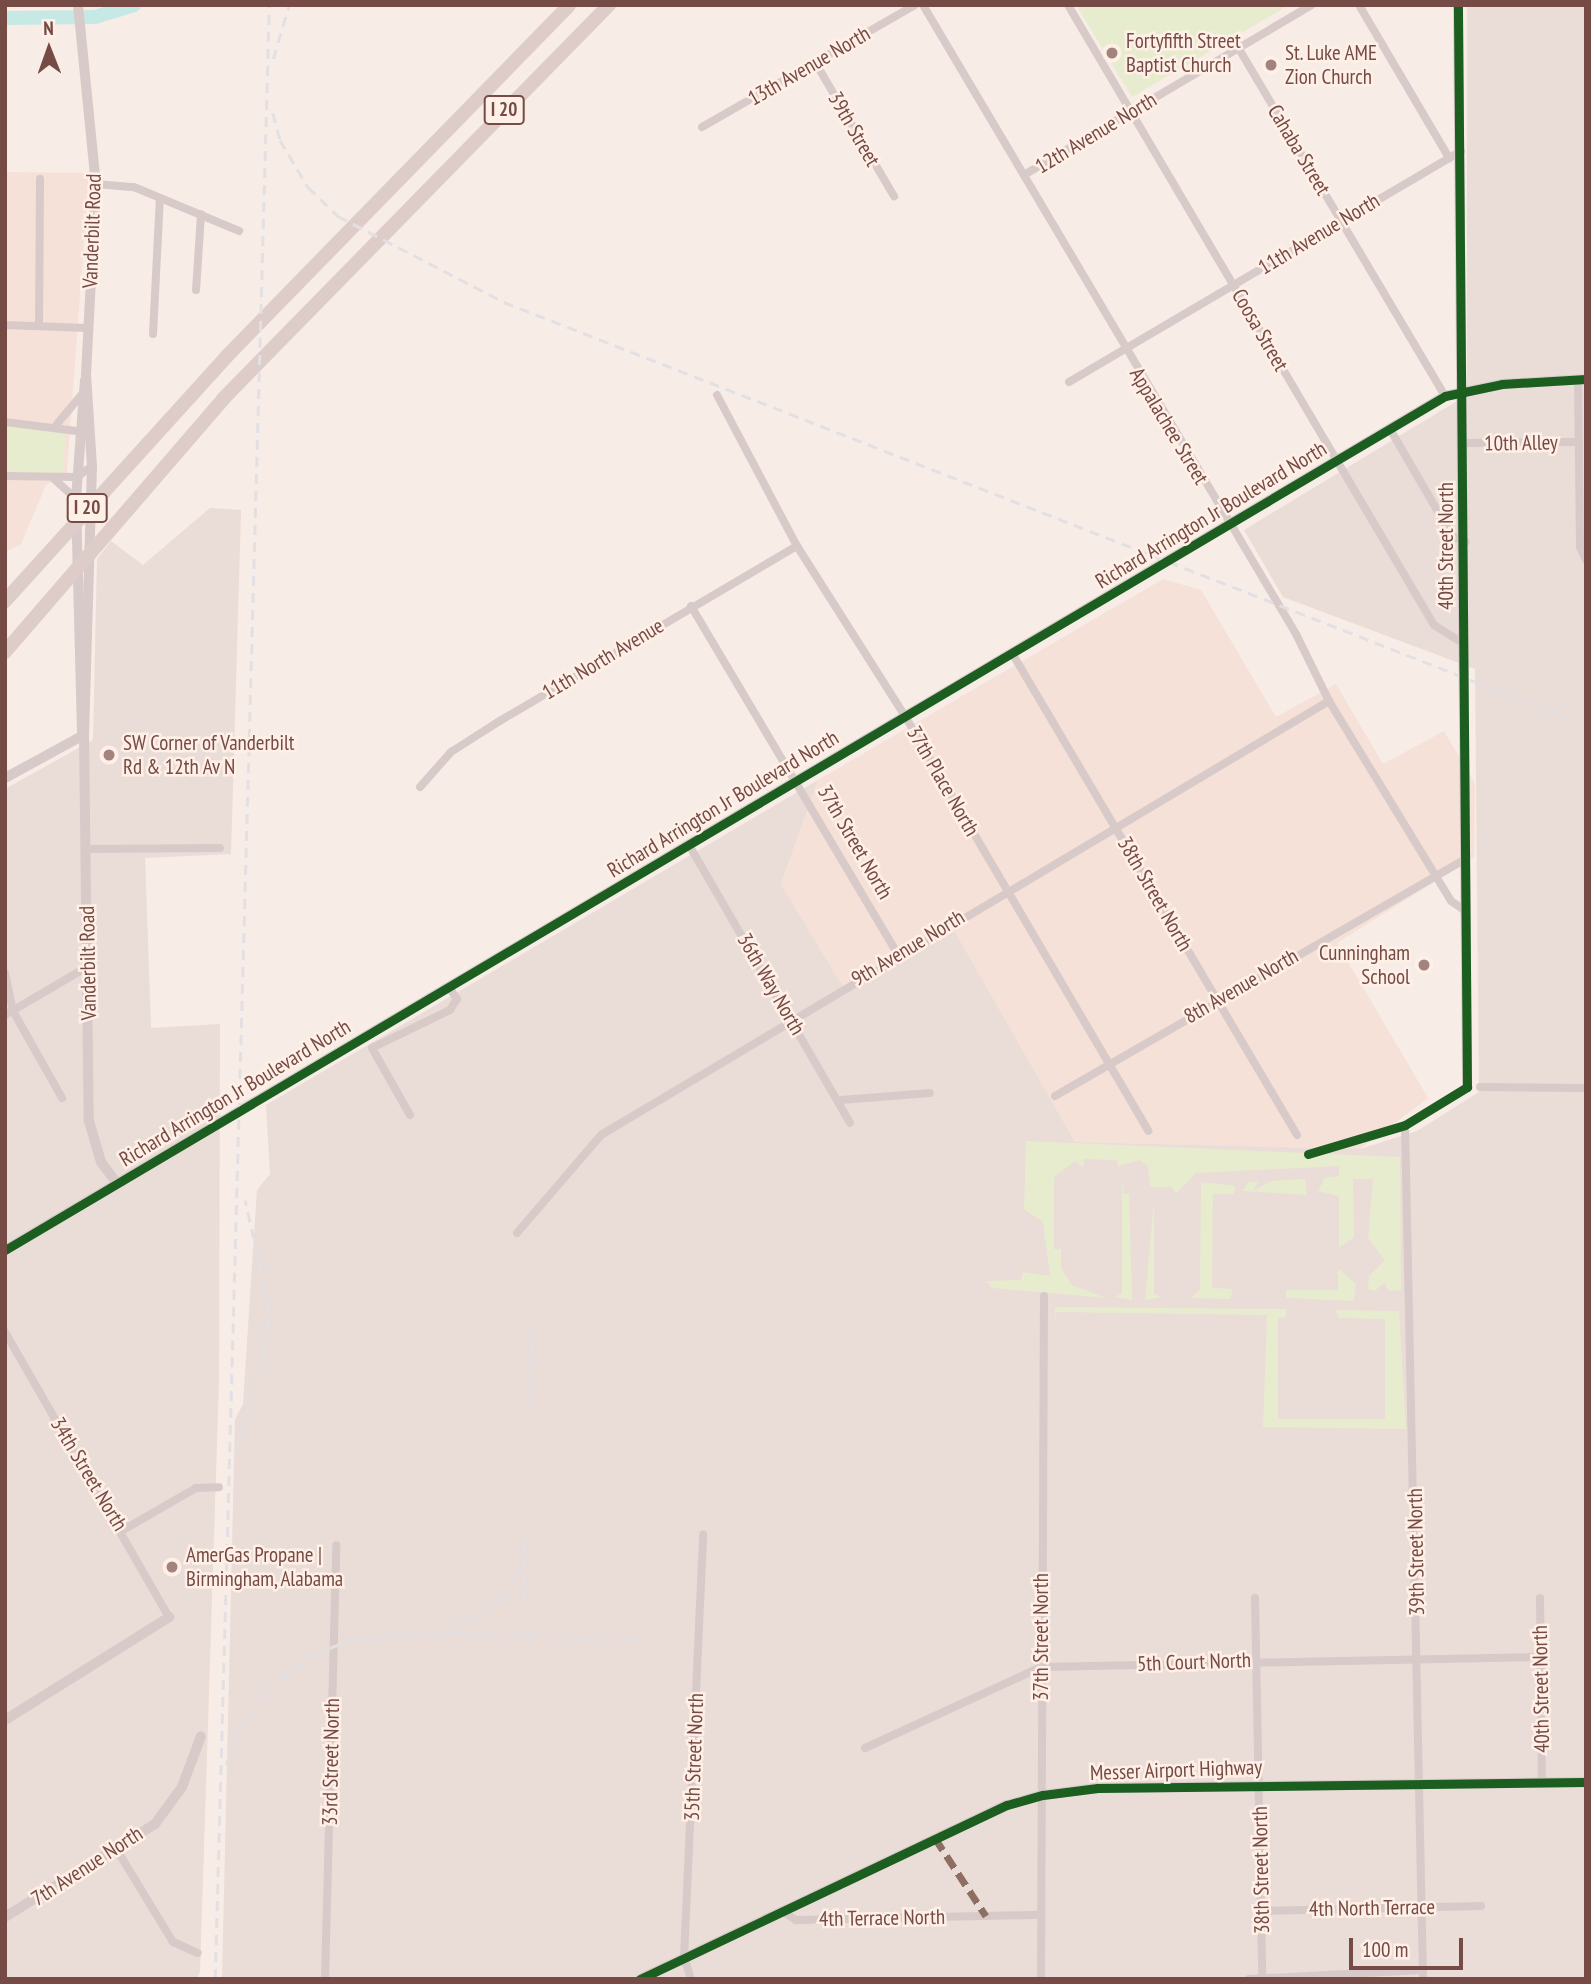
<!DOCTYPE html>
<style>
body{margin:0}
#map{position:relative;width:1591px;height:1984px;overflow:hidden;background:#f7ece6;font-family:"PT Sans Narrow",sans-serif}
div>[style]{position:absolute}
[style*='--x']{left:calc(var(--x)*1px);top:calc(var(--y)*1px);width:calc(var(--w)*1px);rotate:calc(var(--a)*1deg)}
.residential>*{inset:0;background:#f5e1d7}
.industrial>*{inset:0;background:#eadcd7}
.green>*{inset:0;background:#e8eccf;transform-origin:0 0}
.river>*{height:14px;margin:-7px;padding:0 7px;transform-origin:7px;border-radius:7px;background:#c7e9e5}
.minor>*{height:8px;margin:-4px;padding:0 4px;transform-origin:4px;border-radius:4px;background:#d8cac8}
.tertiary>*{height:10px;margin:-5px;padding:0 5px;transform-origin:5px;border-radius:5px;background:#d8cac8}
.secondary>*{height:10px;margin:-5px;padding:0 5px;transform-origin:5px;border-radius:5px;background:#d8cac8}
.motorway>*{height:14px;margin:-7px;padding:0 7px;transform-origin:7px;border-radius:7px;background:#deccc9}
.rail>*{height:2.5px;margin-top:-1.25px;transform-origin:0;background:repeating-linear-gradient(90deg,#e3e0e3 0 10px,transparent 0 17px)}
.quiet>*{height:7px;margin-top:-3.5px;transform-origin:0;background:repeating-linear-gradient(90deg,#8d6e63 0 14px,transparent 0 21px)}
.cycleway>*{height:9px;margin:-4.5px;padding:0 4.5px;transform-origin:4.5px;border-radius:4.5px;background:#1b5e20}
.dots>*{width:19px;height:19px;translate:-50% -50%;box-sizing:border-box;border:4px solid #fff0e7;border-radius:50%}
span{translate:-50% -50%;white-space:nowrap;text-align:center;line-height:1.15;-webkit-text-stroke:5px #fff0e7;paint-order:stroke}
.shield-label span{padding:2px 5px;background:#fff0e7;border:2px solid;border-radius:5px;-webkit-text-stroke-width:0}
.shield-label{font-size:19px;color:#764b45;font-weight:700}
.poi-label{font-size:21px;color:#764b45}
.left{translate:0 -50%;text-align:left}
.right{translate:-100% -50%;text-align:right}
.street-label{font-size:21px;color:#764b45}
.frame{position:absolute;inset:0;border:7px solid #764b45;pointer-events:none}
.north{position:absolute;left:14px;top:14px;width:70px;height:70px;-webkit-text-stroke:5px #fff0e7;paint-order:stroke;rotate:359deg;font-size:19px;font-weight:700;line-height:28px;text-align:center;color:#764b45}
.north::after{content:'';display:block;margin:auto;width:24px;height:32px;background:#764b45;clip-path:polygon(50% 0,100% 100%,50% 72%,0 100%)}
.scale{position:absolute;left:1349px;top:1938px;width:114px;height:32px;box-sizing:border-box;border:4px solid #764b45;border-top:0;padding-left:9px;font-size:21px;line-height:24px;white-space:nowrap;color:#764b45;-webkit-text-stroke:5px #fff0e7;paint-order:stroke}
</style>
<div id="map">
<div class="residential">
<div style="clip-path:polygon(5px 172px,89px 173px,67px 472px,46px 485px,21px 544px,5px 552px)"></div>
<div style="clip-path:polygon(1163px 579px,1201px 590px,1276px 717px,1336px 684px,1383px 764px,1444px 731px,1475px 784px,1474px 857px,1337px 943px,1428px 1098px,1360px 1149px,1075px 1142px,952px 928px,846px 992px,781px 884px,818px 780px)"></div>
</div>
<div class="industrial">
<div style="clip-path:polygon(1467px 5px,1586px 5px,1586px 1979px,222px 1979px,235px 1420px,243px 1404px,257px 1190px,270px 1174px,266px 1105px,818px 780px,781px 884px,846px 992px,952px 927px,1075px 1142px,1360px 1149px,1417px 1131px,1479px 1092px,1475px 669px,1283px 597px,1244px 530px,1467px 395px)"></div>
<div style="clip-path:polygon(210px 508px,241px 510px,231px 854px,145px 858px,151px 1028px,220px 1024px,219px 1380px,200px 1972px,197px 1979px,5px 1979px,5px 789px,93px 740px,97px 559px,111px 541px,143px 565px)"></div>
</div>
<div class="green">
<div style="clip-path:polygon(1076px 5px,1289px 5px,1132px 97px)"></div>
<div style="left:5px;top:425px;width:62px;height:46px;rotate:6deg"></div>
<div style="clip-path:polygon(1026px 1141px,1400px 1157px,1401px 1290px,1388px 1291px,1385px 1282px,1375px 1291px,1368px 1289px,1369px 1276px,1385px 1260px,1368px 1238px,1373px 1179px,1353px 1179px,1354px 1237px,1339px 1248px,1339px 1196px,1318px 1191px,1325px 1178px,1339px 1176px,1339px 1166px,1196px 1173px,1176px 1194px,1172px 1187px,1150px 1187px,1148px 1166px,1140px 1160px,1118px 1166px,1117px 1160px,1084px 1159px,1083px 1167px,1075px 1161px,1054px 1177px,1054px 1249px,1061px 1249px,1061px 1269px,1072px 1285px,1106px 1298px,992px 1288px,987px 1281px,1021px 1280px,1023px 1272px,1050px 1276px,1043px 1222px,1024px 1209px)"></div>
<div style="clip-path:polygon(1122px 1177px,1123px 1194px,1129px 1194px,1132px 1300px,1115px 1297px,1122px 1293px)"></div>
<div style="clip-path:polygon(1305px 1179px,1307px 1195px,1243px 1191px,1248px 1182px,1258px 1182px,1253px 1191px,1272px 1181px)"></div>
<div style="clip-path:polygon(1201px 1182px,1235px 1186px,1234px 1194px,1213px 1194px,1212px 1288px,1233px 1289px,1230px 1299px,1191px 1298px,1200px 1290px)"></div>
<div style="clip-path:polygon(1154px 1201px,1154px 1294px,1161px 1297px,1145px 1300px)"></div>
<div style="clip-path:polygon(1338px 1269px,1356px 1284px,1354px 1301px,1286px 1298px,1286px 1290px,1338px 1290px)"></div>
<div style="clip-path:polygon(1055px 1307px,1286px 1309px,1286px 1317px,1278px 1318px,1278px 1419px,1385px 1419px,1385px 1319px,1339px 1318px,1336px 1310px,1399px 1311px,1406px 1429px,1263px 1427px,1267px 1315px,1056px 1312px,1055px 1324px)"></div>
</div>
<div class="river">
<div style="--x:5;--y:18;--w:90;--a:-0.6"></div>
<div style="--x:95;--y:17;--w:41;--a:-17.1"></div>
</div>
<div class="minor">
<div style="--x:923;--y:5;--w:731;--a:59.33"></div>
<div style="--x:1296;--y:634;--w:75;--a:63.8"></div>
<div style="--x:1329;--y:701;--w:234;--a:58.6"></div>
<div style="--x:1451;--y:901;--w:18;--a:34"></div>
<div style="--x:1068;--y:5;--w:720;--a:59.45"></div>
<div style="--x:1434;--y:625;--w:34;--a:32"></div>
<div style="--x:1359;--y:5;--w:178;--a:59.5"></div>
<div style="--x:1239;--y:49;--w:404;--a:59.3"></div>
<div style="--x:815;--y:62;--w:156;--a:59.5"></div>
<div style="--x:702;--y:127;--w:245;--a:-29.8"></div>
<div style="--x:1024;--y:175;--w:334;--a:-30.6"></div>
<div style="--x:96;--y:184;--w:38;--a:5"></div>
<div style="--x:134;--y:187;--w:114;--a:22.7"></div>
<div style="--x:196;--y:290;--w:76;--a:-86.2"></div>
<div style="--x:5;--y:325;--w:82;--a:2.1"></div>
<div style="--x:39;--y:326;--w:147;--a:-89.6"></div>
<div style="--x:153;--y:334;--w:136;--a:-87.1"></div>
<div style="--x:1578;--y:379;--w:168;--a:89.3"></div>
<div style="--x:1580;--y:547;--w:14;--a:65"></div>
<div style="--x:1069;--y:382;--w:455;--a:-30.5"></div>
<div style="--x:717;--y:395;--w:171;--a:62.1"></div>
<div style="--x:797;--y:546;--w:201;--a:57.6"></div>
<div style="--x:905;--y:716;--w:481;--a:59.6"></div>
<div style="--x:5;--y:422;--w:80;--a:7.2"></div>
<div style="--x:57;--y:424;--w:38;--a:-50"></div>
<div style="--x:1390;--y:429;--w:124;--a:59.9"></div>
<div style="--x:1452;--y:536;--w:15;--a:23"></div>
<div style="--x:1463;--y:443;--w:116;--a:-0.5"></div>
<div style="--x:5;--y:476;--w:72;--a:0.8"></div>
<div style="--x:77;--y:477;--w:19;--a:-36"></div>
<div style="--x:54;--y:479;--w:30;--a:42"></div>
<div style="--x:691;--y:606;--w:405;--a:59.3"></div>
<div style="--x:1012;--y:653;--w:560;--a:59.4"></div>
<div style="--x:420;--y:787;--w:47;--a:-48.5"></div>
<div style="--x:451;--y:752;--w:56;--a:-32.6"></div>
<div style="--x:498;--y:722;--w:347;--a:-30.5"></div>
<div style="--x:689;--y:845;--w:321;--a:59.9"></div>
<div style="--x:86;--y:849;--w:134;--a:-0.4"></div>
<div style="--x:5;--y:973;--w:39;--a:78"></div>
<div style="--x:13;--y:1011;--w:100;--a:60.6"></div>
<div style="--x:5;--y:1015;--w:97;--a:-30.3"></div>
<div style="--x:1480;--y:1087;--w:106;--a:0.5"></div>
<div style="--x:1055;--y:1096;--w:474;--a:-30"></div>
<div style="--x:841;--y:1100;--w:89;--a:-4.5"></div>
<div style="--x:410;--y:1115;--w:77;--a:-119.6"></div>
<div style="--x:372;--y:1048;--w:87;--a:-26"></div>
<div style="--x:450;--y:1010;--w:13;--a:-58"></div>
<div style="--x:457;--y:999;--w:14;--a:-124"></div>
<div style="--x:1405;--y:1125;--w:854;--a:88.79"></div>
<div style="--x:1308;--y:1154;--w:101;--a:-16.6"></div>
<div style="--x:1405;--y:1125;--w:73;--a:-31.5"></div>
<div style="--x:517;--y:1233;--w:129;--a:-49.4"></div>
<div style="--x:601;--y:1135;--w:848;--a:-30.8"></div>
<div style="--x:5;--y:1332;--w:329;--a:60.1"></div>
<div style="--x:123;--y:1530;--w:84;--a:-29.9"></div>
<div style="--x:196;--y:1488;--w:23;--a:-2"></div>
<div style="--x:1255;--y:1598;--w:376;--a:88.9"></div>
<div style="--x:1540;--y:1598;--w:181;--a:89.4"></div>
<div style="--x:865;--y:1748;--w:194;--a:-24.7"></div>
<div style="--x:1041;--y:1667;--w:500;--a:-1.15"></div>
<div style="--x:117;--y:1850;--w:108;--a:58.7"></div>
<div style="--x:173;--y:1942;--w:27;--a:24"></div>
<div style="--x:782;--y:1911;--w:17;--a:33"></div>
<div style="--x:796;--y:1920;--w:245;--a:-1.2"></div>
<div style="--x:1262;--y:1911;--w:219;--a:-1.3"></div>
<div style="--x:325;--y:1979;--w:434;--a:-88.5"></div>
<div style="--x:691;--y:1979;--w:23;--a:-108"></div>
<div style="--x:684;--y:1957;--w:423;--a:-87.4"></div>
<div style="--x:1041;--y:1979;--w:683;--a:-89.75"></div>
<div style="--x:1249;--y:1979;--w:174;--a:-3"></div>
</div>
<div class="tertiary">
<div style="--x:78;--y:5;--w:180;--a:84.3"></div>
<div style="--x:96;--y:184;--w:190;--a:93"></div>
<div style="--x:86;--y:374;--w:92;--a:86.3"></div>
<div style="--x:92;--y:466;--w:269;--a:91.7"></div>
<div style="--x:84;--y:735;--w:386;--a:89.3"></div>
<div style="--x:89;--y:1121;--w:43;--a:73.7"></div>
<div style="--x:101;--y:1162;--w:26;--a:53"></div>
<div style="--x:1458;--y:5;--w:1082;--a:89.52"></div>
<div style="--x:82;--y:731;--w:232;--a:-91.5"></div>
<div style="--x:76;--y:499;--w:119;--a:-85.7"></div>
<div style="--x:5;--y:778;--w:90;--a:-28.6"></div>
<div style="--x:5;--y:1250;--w:1674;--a:-30.67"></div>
<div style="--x:1445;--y:396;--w:58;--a:-11.9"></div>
<div style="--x:1502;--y:384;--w:84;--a:-3.4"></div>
<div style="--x:5;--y:1720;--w:194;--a:-32.1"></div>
<div style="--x:5;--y:1917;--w:176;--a:-31.8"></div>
<div style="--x:155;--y:1824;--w:46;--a:-53.9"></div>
<div style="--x:182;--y:1787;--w:54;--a:-69.6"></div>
</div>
<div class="secondary">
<div style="--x:640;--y:1979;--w:406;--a:-25.4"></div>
<div style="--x:1007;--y:1805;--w:37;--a:-16"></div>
<div style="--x:1043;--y:1795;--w:55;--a:-7.3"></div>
<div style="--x:1098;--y:1788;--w:488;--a:-0.7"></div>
</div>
<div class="motorway">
<div style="--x:5;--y:601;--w:329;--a:-47.8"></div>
<div style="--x:226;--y:357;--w:491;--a:-45.7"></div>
<div style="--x:5;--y:652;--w:334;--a:-49.2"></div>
<div style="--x:223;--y:399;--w:552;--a:-45.59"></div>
</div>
<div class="rail">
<div style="--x:273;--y:59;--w:56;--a:-73.5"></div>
<div style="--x:273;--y:113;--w:28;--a:75"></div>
<div style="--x:280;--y:140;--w:55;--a:59.2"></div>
<div style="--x:308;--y:187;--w:42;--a:44"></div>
<div style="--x:338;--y:216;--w:187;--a:27.4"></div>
<div style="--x:504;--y:302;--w:1162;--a:21.35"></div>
<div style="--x:530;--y:1402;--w:87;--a:-88.7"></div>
<div style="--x:238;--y:1445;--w:103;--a:-74.2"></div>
<div style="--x:266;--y:1346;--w:41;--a:-87.2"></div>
<div style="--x:268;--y:1305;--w:107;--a:-102.4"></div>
<div style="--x:451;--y:1629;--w:59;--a:-30.5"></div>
<div style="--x:502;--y:1599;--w:30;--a:-57"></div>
<div style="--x:518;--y:1574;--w:34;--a:-78"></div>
<div style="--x:525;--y:1541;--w:59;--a:91"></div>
<div style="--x:226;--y:1765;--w:38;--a:-70"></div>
<div style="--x:239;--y:1729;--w:49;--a:-55"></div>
<div style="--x:267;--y:1689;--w:59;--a:-36.7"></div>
<div style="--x:314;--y:1654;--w:42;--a:-21"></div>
<div style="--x:353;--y:1639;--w:73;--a:-5.5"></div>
<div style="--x:426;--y:1632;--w:221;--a:1.8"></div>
<div style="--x:215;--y:1979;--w:1975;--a:-88.43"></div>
</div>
<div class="quiet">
<div style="--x:935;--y:1838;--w:93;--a:56.8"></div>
</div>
<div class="cycleway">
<div style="--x:1308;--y:1154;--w:101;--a:-16.6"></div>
<div style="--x:1405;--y:1125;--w:73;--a:-31.5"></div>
<div style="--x:1467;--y:1087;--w:1082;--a:-90.48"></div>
<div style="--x:5;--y:1250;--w:1674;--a:-30.67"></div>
<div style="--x:1445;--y:396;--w:58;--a:-11.9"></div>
<div style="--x:1502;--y:384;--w:84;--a:-3.4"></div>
<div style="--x:640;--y:1979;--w:406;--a:-25.4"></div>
<div style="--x:1007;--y:1805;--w:37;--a:-16"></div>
<div style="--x:1043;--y:1795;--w:55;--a:-7.3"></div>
<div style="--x:1098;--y:1788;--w:488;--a:-0.7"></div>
</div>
<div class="dots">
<div style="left:1112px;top:53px;background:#a3837d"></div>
<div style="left:1271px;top:65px;background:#a3837d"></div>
<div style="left:109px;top:755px;background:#a3837d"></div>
<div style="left:1424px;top:965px;background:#a3837d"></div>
<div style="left:172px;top:1567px;background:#a3837d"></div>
</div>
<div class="shield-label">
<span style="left:504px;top:110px">I 20</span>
<span style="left:87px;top:508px">I 20</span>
</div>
<div class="poi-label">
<span class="left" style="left:1126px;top:53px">Fortyfifth Street<br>Baptist Church</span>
<span class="left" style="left:1285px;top:65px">St. Luke AME<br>Zion Church</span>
<span class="left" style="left:123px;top:755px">SW Corner of Vanderbilt<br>Rd &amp; 12th Av N</span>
<span class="right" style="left:1410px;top:965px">Cunningham<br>School</span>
<span class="left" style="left:186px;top:1567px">AmerGas Propane |<br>Birmingham, Alabama</span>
</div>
<div class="street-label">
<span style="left:809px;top:66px;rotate:-30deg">13th Avenue North</span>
<span style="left:854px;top:129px;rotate:60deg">39th Street</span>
<span style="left:1096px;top:133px;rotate:-31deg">12th Avenue North</span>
<span style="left:1299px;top:150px;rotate:59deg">Cahaba Street</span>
<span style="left:92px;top:231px;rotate:-88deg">Vanderbilt Road</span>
<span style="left:1319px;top:234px;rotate:-31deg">11th Avenue North</span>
<span style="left:1260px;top:330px;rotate:60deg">Coosa Street</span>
<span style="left:1169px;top:426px;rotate:59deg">Appalachee Street</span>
<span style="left:1521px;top:443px;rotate:-1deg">10th Alley</span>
<span style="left:1211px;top:515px;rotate:-31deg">Richard Arrington Jr Boulevard North</span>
<span style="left:1446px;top:546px;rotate:-90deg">40th Street North</span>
<span style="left:603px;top:659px;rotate:-31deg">11th North Avenue</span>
<span style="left:943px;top:781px;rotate:60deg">37th Place North</span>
<span style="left:723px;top:804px;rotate:-31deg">Richard Arrington Jr Boulevard North</span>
<span style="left:855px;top:842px;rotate:60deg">37th Street North</span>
<span style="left:1155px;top:894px;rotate:60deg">38th Street North</span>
<span style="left:908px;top:948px;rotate:-31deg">9th Avenue North</span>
<span style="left:88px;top:963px;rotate:-91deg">Vanderbilt Road</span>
<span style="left:771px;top:984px;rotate:60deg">36th Way North</span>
<span style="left:1241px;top:986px;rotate:-30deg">8th Avenue North</span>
<span style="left:235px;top:1093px;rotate:-31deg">Richard Arrington Jr Boulevard North</span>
<span style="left:89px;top:1474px;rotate:59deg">34th Street North</span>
<span style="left:1416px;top:1552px;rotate:-91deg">39th Street North</span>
<span style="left:1041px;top:1637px;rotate:-90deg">37th Street North</span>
<span style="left:1194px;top:1662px;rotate:-2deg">5th Court North</span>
<span style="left:1541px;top:1689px;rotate:-91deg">40th Street North</span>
<span style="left:694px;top:1757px;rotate:-88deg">35th Street North</span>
<span style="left:331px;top:1762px;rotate:-89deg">33rd Street North</span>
<span style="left:1176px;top:1770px;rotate:-2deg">Messer Airport Highway</span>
<span style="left:87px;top:1866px;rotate:-33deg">7th Avenue North</span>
<span style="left:1261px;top:1870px;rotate:-91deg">38th Street North</span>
<span style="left:1372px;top:1908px;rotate:-1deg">4th North Terrace</span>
<span style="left:882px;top:1918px;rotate:-1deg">4th Terrace North</span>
</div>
<div class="frame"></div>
<div class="north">N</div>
<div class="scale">100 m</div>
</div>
